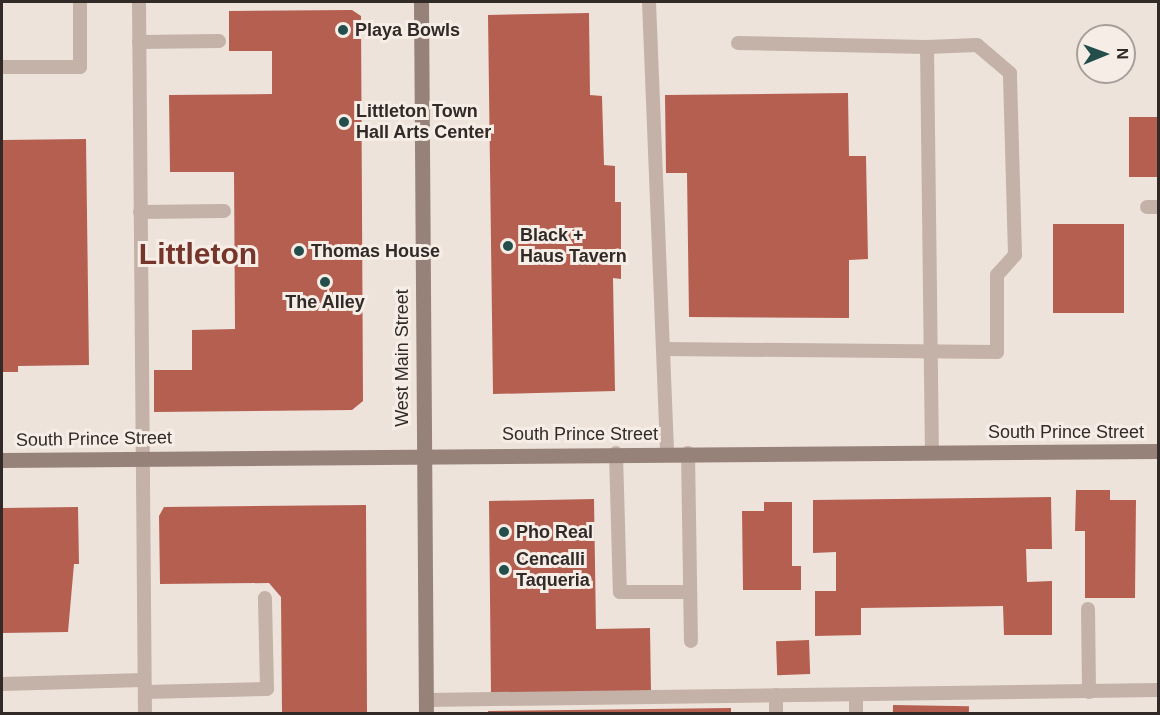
<!DOCTYPE html>
<style>
body{margin:0}
#map{position:relative;width:1160px;height:715px;overflow:hidden;background:#eee3db;font-family:Arial,sans-serif}
div>[style]{position:absolute}
[style*='--x']{left:calc(var(--x)*1px);top:calc(var(--y)*1px);width:calc(var(--w)*1px);rotate:calc(var(--a)*1deg)}
.building>*{inset:0;background:#b55f51;transform-origin:0 0}
.lane>*{height:14px;margin:-7px;padding:0 7px;transform-origin:7px;border-radius:7px;background:#c4b2a8}
.secondary>*{height:15px;margin:-7.5px;padding:0 7.5px;transform-origin:7.5px;border-radius:7.5px;background:#97827a}
.dots>*{width:16px;height:16px;translate:-50% -50%;box-sizing:border-box;border:3px solid #f6ede6;border-radius:50%}
span{translate:-50% -50%;white-space:nowrap;text-align:center;line-height:1.15;-webkit-text-stroke:6px #f6ede6;paint-order:stroke}
.poi-label{font-size:18px;color:#322a27;font-weight:700}
.left{translate:0 -50%;text-align:left}
.street-label{font-size:18px;color:#322a27}
.town-label{font-size:30px;color:#76352b;font-weight:700}
.frame{position:absolute;inset:0;border:3px solid #322a27;pointer-events:none}
.north{position:absolute;left:1076px;top:24px;width:60px;height:60px;box-sizing:border-box;background:#f6ede6;border:2px solid #a89f9a;border-radius:50%;rotate:89deg;font-size:16px;font-weight:700;line-height:24px;text-align:center;color:#322a27}
.north::after{content:'';display:block;margin:auto;width:21px;height:27px;background:#234e4c;clip-path:polygon(50% 0,100% 100%,50% 72%,0 100%)}
</style>
<div id="map">
<div class="building">
<div style="clip-path:polygon(352px 10px,361px 16px,363px 401px,352px 410px,154px 412px,154px 370px,192px 370px,192px 330px,235px 329px,234px 172px,170px 172px,169px 95px,272px 94px,272px 51px,229px 51px,229px 11px)"></div>
<div style="clip-path:polygon(589px 13px,590px 95px,602px 96px,604px 165px,615px 166px,615px 202px,621px 202px,621px 279px,613px 278px,615px 391px,493px 394px,488px 15px)"></div>
<div style="clip-path:polygon(848px 93px,849px 156px,866px 156px,868px 259px,849px 260px,849px 318px,689px 317px,687px 173px,666px 173px,665px 95px)"></div>
<div style="left:1129px;top:117px;width:29px;height:60px"></div>
<div style="clip-path:polygon(86px 139px,89px 365px,18px 366px,18px 372px,2px 372px,2px 140px)"></div>
<div style="left:1124px;top:224px;width:89px;height:71px;rotate:90deg"></div>
<div style="clip-path:polygon(1076px 490px,1110px 490px,1110px 500px,1136px 500px,1135px 598px,1085px 598px,1085px 531px,1075px 531px)"></div>
<div style="clip-path:polygon(1051px 497px,1052px 549px,1026px 549px,1027px 582px,1052px 581px,1052px 635px,1004px 635px,1003px 606px,861px 608px,861px 635px,815px 636px,815px 591px,836px 591px,836px 552px,813px 553px,813px 500px)"></div>
<div style="clip-path:polygon(594px 499px,596px 629px,650px 628px,651px 693px,491px 695px,489px 501px)"></div>
<div style="clip-path:polygon(764px 502px,792px 502px,792px 566px,801px 566px,801px 590px,743px 590px,742px 511px,764px 511px)"></div>
<div style="clip-path:polygon(366px 505px,367px 714px,282px 714px,281px 597px,269px 583px,160px 584px,159px 516px,164px 507px)"></div>
<div style="clip-path:polygon(78px 507px,79px 564px,74px 564px,68px 632px,2px 633px,2px 508px)"></div>
<div style="left:809px;top:640px;width:34px;height:33px;rotate:88deg"></div>
<div style="left:893px;top:705px;width:76px;height:9px;rotate:1deg"></div>
<div style="clip-path:polygon(731px 708px,731px 714px,488px 714px,488px 711px)"></div>
</div>
<div class="lane">
<div style="--x:139;--y:2;--w:712;--a:89.52"></div>
<div style="--x:649;--y:2;--w:451;--a:87.7"></div>
<div style="--x:139;--y:42;--w:80;--a:-0.7"></div>
<div style="--x:738;--y:43;--w:189;--a:1.2"></div>
<div style="--x:927;--y:47;--w:405;--a:89.3"></div>
<div style="--x:2;--y:67;--w:78;--a:0"></div>
<div style="--x:80;--y:67;--w:65;--a:-90"></div>
<div style="--x:1147;--y:207;--w:11;--a:0"></div>
<div style="--x:140;--y:212;--w:84;--a:-0.7"></div>
<div style="--x:663;--y:349;--w:334;--a:0.5"></div>
<div style="--x:997;--y:352;--w:77;--a:-90"></div>
<div style="--x:997;--y:275;--w:27;--a:-48"></div>
<div style="--x:1015;--y:255;--w:182;--a:-91.6"></div>
<div style="--x:1010;--y:73;--w:43;--a:-139.7"></div>
<div style="--x:977;--y:45;--w:50;--a:177.7"></div>
<div style="--x:616;--y:453;--w:139;--a:88.4"></div>
<div style="--x:620;--y:592;--w:70;--a:0"></div>
<div style="--x:688;--y:453;--w:188;--a:89.1"></div>
<div style="--x:1088;--y:609;--w:83;--a:89.3"></div>
<div style="--x:2;--y:684;--w:142;--a:-1.6"></div>
<div style="--x:145;--y:692;--w:122;--a:-1.4"></div>
<div style="--x:267;--y:689;--w:91;--a:-91.3"></div>
<div style="--x:776;--y:695;--w:19;--a:90"></div>
<div style="--x:856;--y:695;--w:19;--a:90"></div>
<div style="--x:426;--y:700;--w:732;--a:-0.78"></div>
</div>
<div class="secondary">
<div style="--x:421;--y:2;--w:712;--a:89.6"></div>
<div style="--x:2;--y:460;--w:1156;--a:-0.45"></div>
</div>
<div class="dots">
<div style="left:343px;top:30px;background:#234e4c"></div>
<div style="left:344px;top:122px;background:#234e4c"></div>
<div style="left:508px;top:246px;background:#234e4c"></div>
<div style="left:299px;top:251px;background:#234e4c"></div>
<div style="left:325px;top:282px;background:#234e4c"></div>
<div style="left:504px;top:532px;background:#234e4c"></div>
<div style="left:504px;top:570px;background:#234e4c"></div>
</div>
<div class="poi-label">
<span class="left" style="left:355px;top:30px">Playa Bowls</span>
<span class="left" style="left:356px;top:122px">Littleton Town<br>Hall Arts Center</span>
<span class="left" style="left:520px;top:246px">Black +<br>Haus Tavern</span>
<span class="left" style="left:311px;top:251px">Thomas House</span>
<span style="left:325px;top:302px">The Alley</span>
<span class="left" style="left:516px;top:532px">Pho Real</span>
<span class="left" style="left:516px;top:570px">Cencalli<br>Taqueria</span>
</div>
<div class="street-label">
<span style="left:402px;top:358px;rotate:-90deg">West Main Street</span>
<span style="left:1066px;top:432px">South Prince Street</span>
<span style="left:580px;top:434px">South Prince Street</span>
<span style="left:94px;top:439px;rotate:-1deg">South Prince Street</span>
</div>
<div class="town-label">
<span style="left:198px;top:254px">Littleton</span>
</div>
<div class="frame"></div>
<div class="north">N</div>
</div>
